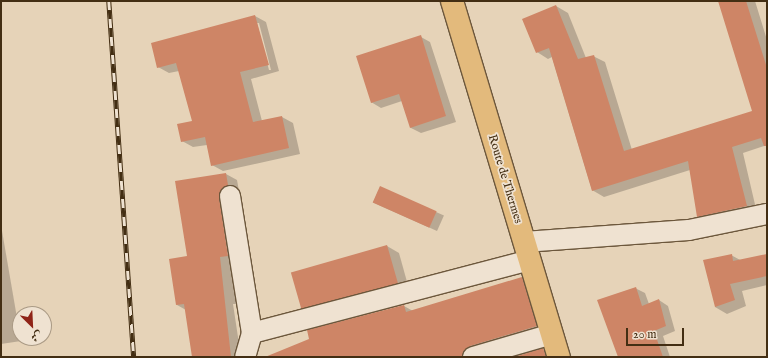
<!DOCTYPE html>
<meta charset="utf-8">
<style>
body{margin:0}
#map{position:relative;width:768px;height:358px;overflow:hidden;background:#e6d3b8;font-family:"IM FELL English",Amiri,serif}
div>[style]{position:absolute}
[style*='--x']{left:calc(var(--x)*1px);top:calc(var(--y)*1px);width:calc(var(--w)*1px);rotate:calc(var(--a)*1deg)}
.shadow>*{inset:0;background:#0003;transform-origin:0 0}
.building>*{inset:0;background:#ce8566;transform-origin:0 0}
.roads{filter:drop-shadow(1px 0 #6c573c) drop-shadow(-1px 0 #6c573c) drop-shadow(0 1px #6c573c) drop-shadow(0 -1px #6c573c)}
.minor>*{height:20px;margin:-10px;padding:0 10px;transform-origin:10px;border-radius:10px;background:#efe2d1}
.major>*{height:22px;margin:-11px;padding:0 11px;transform-origin:11px;border-radius:11px;background:#e3ba7c}
.rail>*{height:4.5px;margin-top:-2.25px;transform-origin:0;background:repeating-linear-gradient(90deg,#efe2d1 0 9px,#432e13 0 18px);box-sizing:border-box;border-block:1px solid #432e13}
span{translate:-50% -50%;white-space:nowrap;text-align:center;line-height:1.15;-webkit-text-stroke:3.5px #efe2d1;paint-order:stroke}
.street-label{font-size:12px;color:#432e13}
.frame{position:absolute;inset:0;border:2px solid #432e13;pointer-events:none}
.north{position:absolute;left:12px;top:306px;width:40px;height:40px;box-sizing:border-box;background:#efe2d1;border:1px solid #aa9a85;border-radius:50%;rotate:156deg;font-size:11px;font-weight:700;line-height:16px;text-align:center;color:#432e13}
.north::after{content:'';display:block;margin:auto;width:14px;height:18px;background:#8f2418;clip-path:polygon(50% 0,100% 100%,50% 72%,0 100%)}
.scale{position:absolute;left:626px;top:328px;width:58px;height:18px;box-sizing:border-box;border:2px solid #432e13;border-top:0;padding-left:5px;font-size:12px;line-height:14px;white-space:nowrap;color:#432e13;-webkit-text-stroke:3px #efe2d1;paint-order:stroke}
</style>
<div id="map">
<div class="shadow">
<div style="clip-path:polygon(719px 1px,755px 1px,767px 40px,767px 145px,743px 153px,757px 213px,709px 223px,698px 216px,690px 170px,604px 197px,592px 190px,552px 57px,548px 59px,537px 52px,556px 6px,568px 13px,586px 58px,593px 56px,605px 62px,632px 150px,754px 112px)"></div>
<div style="clip-path:polygon(evenodd,255px 16px,266px 22px,279px 71px,251px 79px,262px 121px,282px 117px,293px 123px,300px 154px,223px 171px,212px 165px,207px 145px,193px 147px,182px 141px,193px 122px,179px 71px,169px 73px,158px 67px,152px 44px,255px 16px,257px 23px,259px 23px,271px 70px,269px 70px,257px 23px)"></div>
<div style="clip-path:polygon(421px 37px,430px 42px,456px 122px,421px 133px,411px 128px,402px 101px,381px 108px,371px 102px)"></div>
<div style="clip-path:polygon(226px 174px,237px 180px,239px 191px,230px 204px,231px 263px,237px 304px,233px 304px,241px 357px,193px 357px,186px 310px,177px 305px,188px 257px)"></div>
<div style="left:380px;top:187px;width:70px;height:17px;rotate:24deg"></div>
<div style="clip-path:polygon(1px 225px,21px 341px,1px 344px)"></div>
<div style="clip-path:polygon(387px 246px,399px 253px,409px 289px,314px 315px,302px 308px)"></div>
<div style="clip-path:polygon(731px 255px,742px 261px,767px 255px,767px 285px,742px 291px,746px 306px,727px 314px,715px 307px)"></div>
<div style="clip-path:polygon(522px 278px,533px 285px,548px 333px,477px 357px,284px 357px,404px 306px,413px 311px)"></div>
<div style="clip-path:polygon(635px 288px,645px 293px,649px 304px,659px 300px,668px 306px,675px 331px,663px 336px,670px 357px,618px 357px)"></div>
<div style="clip-path:polygon(543px 350px,555px 357px,518px 357px)"></div>
</div>
<div class="building">
<div style="clip-path:polygon(718px 1px,746px 1px,767px 68px,767px 146px,764px 146px,761px 138px,732px 147px,747px 206px,697px 217px,688px 161px,592px 191px,549px 48px,536px 53px,522px 19px,556px 5px,578px 59px,594px 55px,624px 151px,752px 111px)"></div>
<div style="clip-path:polygon(255px 15px,269px 65px,240px 72px,253px 122px,282px 116px,289px 148px,211px 166px,205px 137px,181px 142px,177px 124px,192px 121px,176px 63px,157px 68px,151px 43px)"></div>
<div style="clip-path:polygon(421px 35px,446px 116px,410px 128px,399px 94px,371px 103px,356px 56px)"></div>
<div style="clip-path:polygon(226px 173px,228px 185px,219px 197px,228px 256px,220px 257px,231px 357px,192px 357px,184px 304px,176px 305px,169px 259px,187px 256px,175px 181px)"></div>
<div style="left:380px;top:186px;width:62px;height:18px;rotate:24deg"></div>
<div style="left:387px;top:245px;width:40px;height:100px;rotate:74deg"></div>
<div style="clip-path:polygon(732px 254px,733px 261px,767px 254px,767px 276px,730px 284px,735px 300px,715px 307px,703px 260px)"></div>
<div style="clip-path:polygon(522px 277px,537px 326px,470px 346px,462px 357px,265px 357px,309px 339px,307px 330px,404px 305px,406px 312px)"></div>
<div style="clip-path:polygon(636px 287px,642px 306px,659px 299px,666px 326px,654px 331px,663px 357px,618px 357px,597px 300px)"></div>
<div style="clip-path:polygon(543px 348px,546px 357px,514px 357px)"></div>
</div>
<div class="roads">
<div class="minor">
<div style="--x:230;--y:196;--w:139;--a:80.9"></div>
<div style="--x:252;--y:333;--w:25;--a:106"></div>
<div style="--x:524;--y:242;--w:165;--a:-4.2"></div>
<div style="--x:689;--y:230;--w:80;--a:-11.6"></div>
<div style="--x:252;--y:333;--w:287;--a:-14.7"></div>
<div style="--x:473;--y:357;--w:82;--a:-16.2"></div>
</div>
<div class="major">
<div style="--x:452;--y:1;--w:372;--a:73.3"></div>
</div>
</div>
<div class="rail">
<div style="--x:109;--y:1;--w:357;--a:86"></div>
</div>
<div class="street-label">
<span style="left:505px;top:179px;rotate:73deg">Route de Thermes</span>
</div>
<div class="frame"></div>
<div class="north">ش</div>
<div class="scale">20 m</div>
</div>
